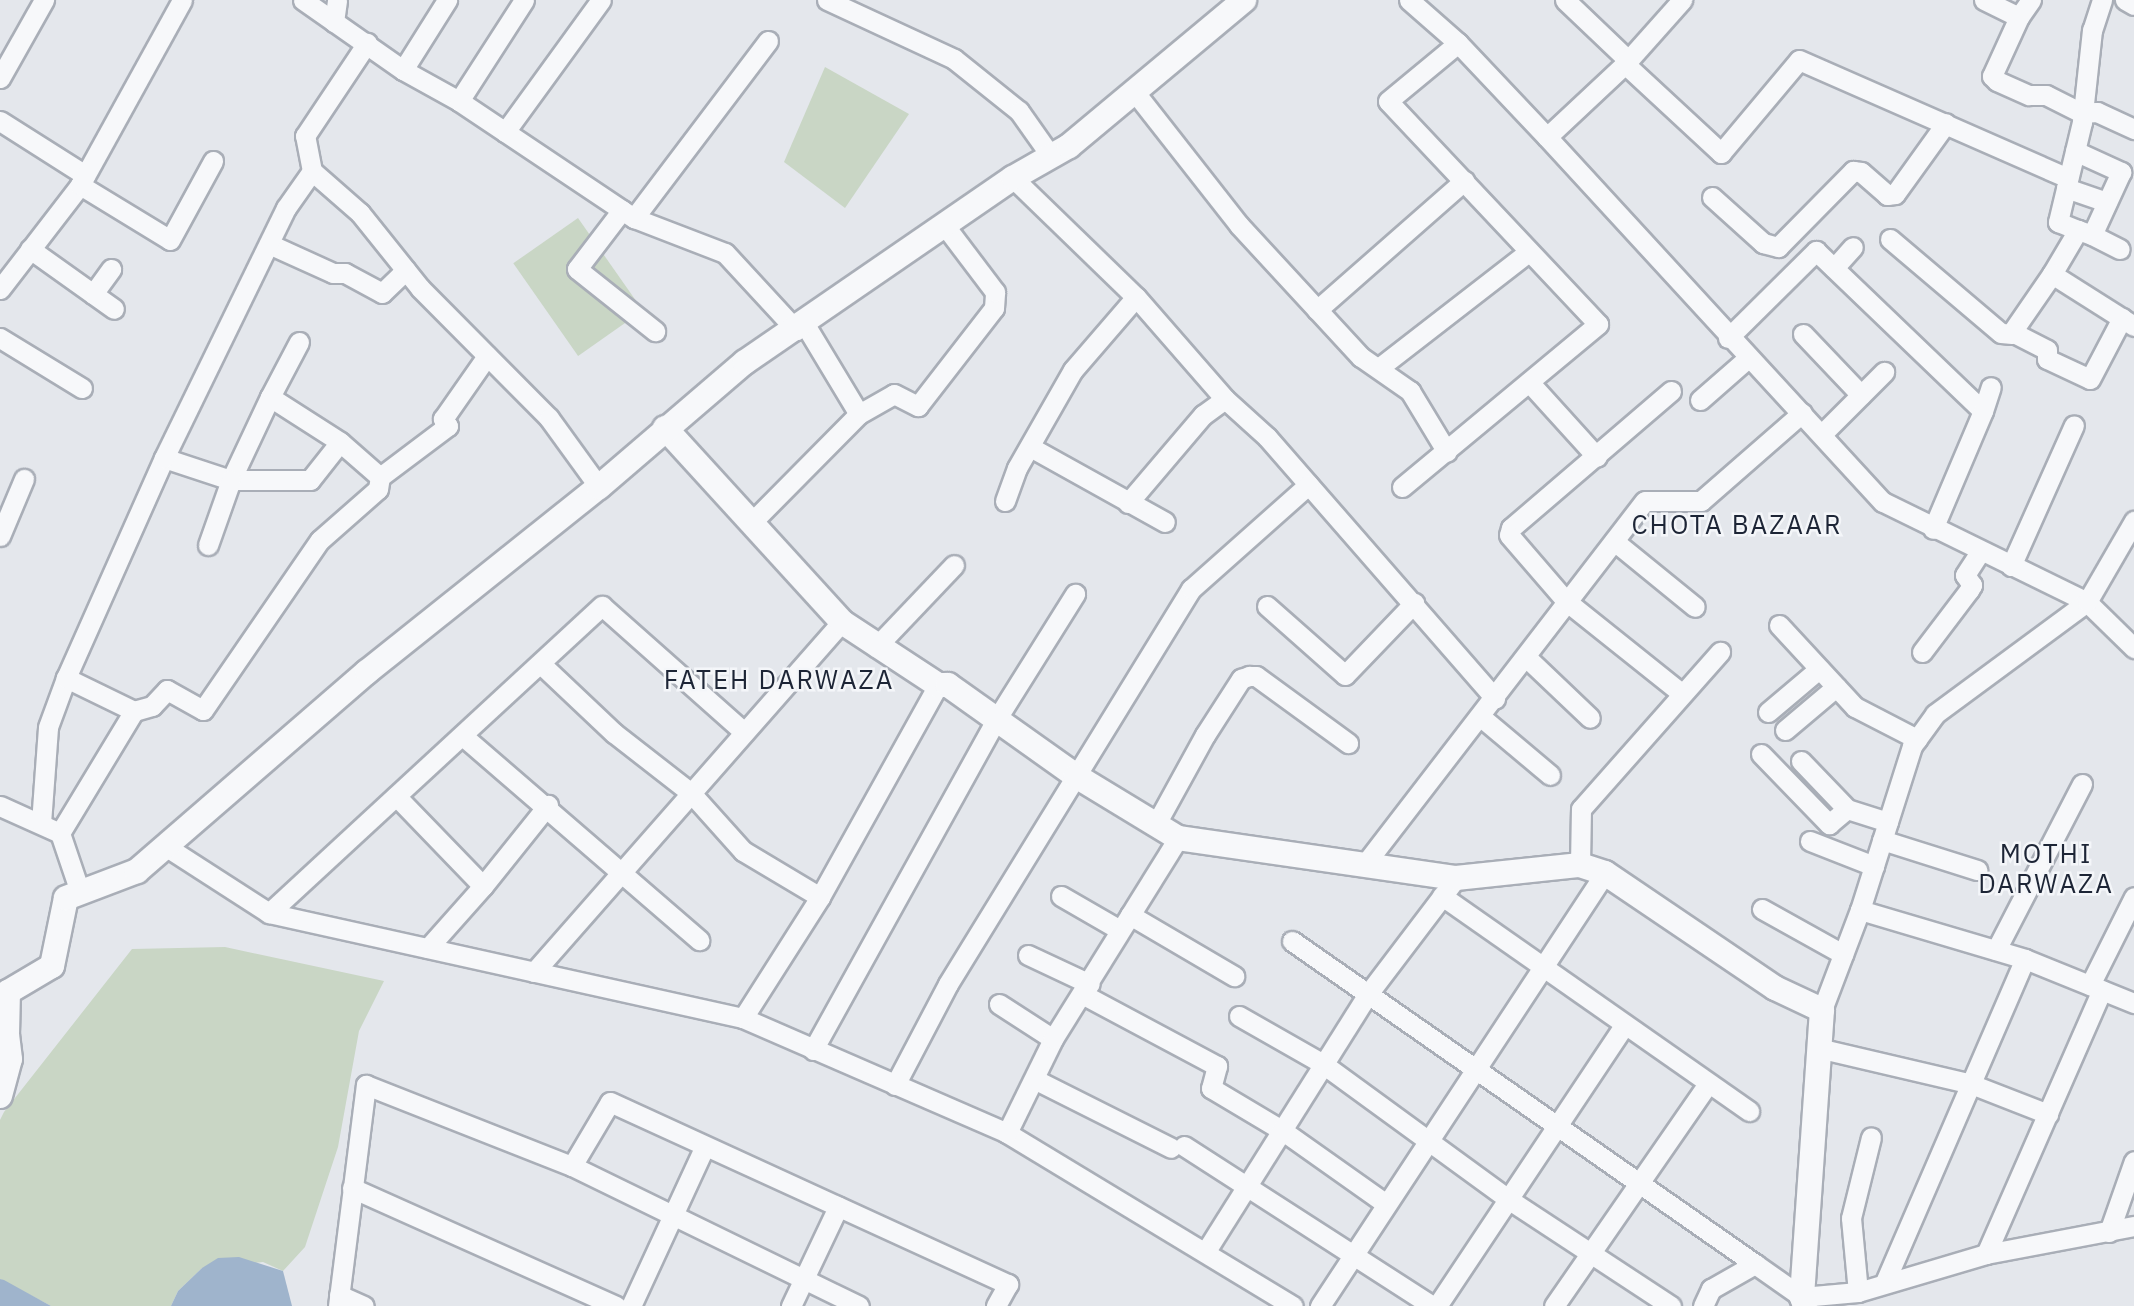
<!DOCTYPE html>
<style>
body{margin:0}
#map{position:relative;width:2134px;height:1306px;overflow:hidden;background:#e4e7ec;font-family:"IBM Plex Sans",sans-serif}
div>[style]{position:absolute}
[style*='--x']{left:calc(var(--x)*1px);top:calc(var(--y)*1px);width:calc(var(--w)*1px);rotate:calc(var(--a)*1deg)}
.green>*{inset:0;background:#c9d6c5;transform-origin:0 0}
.water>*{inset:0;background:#9fb4cc}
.roads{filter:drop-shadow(2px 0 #a9aeb7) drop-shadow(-2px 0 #a9aeb7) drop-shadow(0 2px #a9aeb7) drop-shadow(0 -2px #a9aeb7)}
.minor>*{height:19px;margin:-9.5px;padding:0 9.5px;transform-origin:9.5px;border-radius:9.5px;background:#f7f8fa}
.tertiary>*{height:24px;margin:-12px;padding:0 12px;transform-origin:12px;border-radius:12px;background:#f7f8fa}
span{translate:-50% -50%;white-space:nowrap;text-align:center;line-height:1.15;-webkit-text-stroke:5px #f4f6f9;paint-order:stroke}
.neighbourhood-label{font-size:26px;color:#1d2536;letter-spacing:2px}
</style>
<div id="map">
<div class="green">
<div style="clip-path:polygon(825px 67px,909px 114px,845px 208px,784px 162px)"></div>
<div style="left:578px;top:218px;width:113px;height:79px;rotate:55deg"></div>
<div style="clip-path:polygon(225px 947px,384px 981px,359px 1031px,338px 1147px,305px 1247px,283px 1271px,263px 1262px,202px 1268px,178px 1291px,171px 1306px,51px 1306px,0 1279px,0 1120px,4px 1112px,132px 949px)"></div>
</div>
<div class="water">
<div style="clip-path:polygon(239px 1257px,283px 1271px,292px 1306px,171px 1306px,178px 1291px,202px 1268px,218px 1258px)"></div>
<div style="clip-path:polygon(0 1279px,4px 1280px,51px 1306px,0 1306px)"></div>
</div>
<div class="roads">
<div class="minor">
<div style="--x:303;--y:0;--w:122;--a:35"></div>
<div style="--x:403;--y:70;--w:64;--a:29"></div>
<div style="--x:459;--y:101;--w:211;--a:33.8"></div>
<div style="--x:634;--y:218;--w:97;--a:21"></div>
<div style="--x:725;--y:253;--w:105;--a:47.3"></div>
<div style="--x:827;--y:0;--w:140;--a:24.9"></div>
<div style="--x:954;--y:59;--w:83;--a:38.7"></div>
<div style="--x:1019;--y:111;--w:54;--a:54.8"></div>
<div style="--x:1409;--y:0;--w:65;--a:41.3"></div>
<div style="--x:1458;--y:43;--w:129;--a:46.6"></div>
<div style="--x:1547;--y:137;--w:496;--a:47.4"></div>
<div style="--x:1883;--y:502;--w:227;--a:26.1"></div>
<div style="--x:2087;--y:602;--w:66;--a:44.4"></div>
<div style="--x:1565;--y:0;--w:86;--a:43.6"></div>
<div style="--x:1984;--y:0;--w:39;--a:26"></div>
<div style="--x:2019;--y:17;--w:21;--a:-55"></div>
<div style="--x:2102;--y:0;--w:32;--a:108"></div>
<div style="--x:2092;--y:30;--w:93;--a:96.2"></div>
<div style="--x:2082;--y:122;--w:103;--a:103.5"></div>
<div style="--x:2058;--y:222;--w:22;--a:22"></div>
<div style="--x:2078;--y:230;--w:51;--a:120.6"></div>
<div style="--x:2052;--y:274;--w:97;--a:32.4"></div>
<div style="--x:2125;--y:0;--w:10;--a:29"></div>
<div style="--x:2019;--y:17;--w:65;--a:114.6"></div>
<div style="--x:1992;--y:76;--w:7;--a:45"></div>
<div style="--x:1997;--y:81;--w:35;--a:24"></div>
<div style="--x:2029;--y:95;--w:17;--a:0"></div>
<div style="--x:2046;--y:95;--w:40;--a:26.6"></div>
<div style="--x:2082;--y:113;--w:15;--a:-4"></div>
<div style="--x:2097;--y:112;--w:41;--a:24.7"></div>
<div style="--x:334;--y:22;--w:22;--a:-82"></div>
<div style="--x:1625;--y:64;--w:131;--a:42.8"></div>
<div style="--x:1721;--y:153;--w:121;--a:-50"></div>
<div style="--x:1799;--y:60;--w:294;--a:23.7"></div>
<div style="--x:403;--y:70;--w:83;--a:-57.8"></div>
<div style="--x:0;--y:78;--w:90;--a:-60.6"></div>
<div style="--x:1134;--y:91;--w:170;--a:51.9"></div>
<div style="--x:1239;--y:225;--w:180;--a:47.3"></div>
<div style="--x:1361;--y:357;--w:60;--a:34.8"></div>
<div style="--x:1410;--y:391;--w:71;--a:58.8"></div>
<div style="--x:459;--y:101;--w:120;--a:-57.2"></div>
<div style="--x:0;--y:121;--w:101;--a:32.4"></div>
<div style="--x:505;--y:132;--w:163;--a:-54"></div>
<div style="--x:1547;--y:137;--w:107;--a:-43.1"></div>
<div style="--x:1625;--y:64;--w:86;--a:-48.3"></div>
<div style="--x:2075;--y:151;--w:51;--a:24.5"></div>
<div style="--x:2121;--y:172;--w:69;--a:114.7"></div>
<div style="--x:2092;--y:235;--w:15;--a:-160"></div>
<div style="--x:312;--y:171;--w:64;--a:41.2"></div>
<div style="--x:360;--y:213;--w:96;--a:51.3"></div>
<div style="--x:420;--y:288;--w:183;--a:45.2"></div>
<div style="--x:549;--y:418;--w:85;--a:54.1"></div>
<div style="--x:1013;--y:178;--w:171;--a:44.1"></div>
<div style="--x:1136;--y:297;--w:135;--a:48.9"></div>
<div style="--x:1225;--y:399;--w:57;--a:42.1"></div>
<div style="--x:1267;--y:437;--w:347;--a:48.9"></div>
<div style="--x:80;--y:185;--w:105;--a:31.4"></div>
<div style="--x:170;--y:240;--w:90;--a:-61.4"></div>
<div style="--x:2066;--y:188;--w:43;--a:18.9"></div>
<div style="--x:1712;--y:197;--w:69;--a:42"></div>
<div style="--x:1763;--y:243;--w:16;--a:15"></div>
<div style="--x:1778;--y:247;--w:107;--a:-45.4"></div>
<div style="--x:1853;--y:171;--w:8;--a:7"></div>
<div style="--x:1861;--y:172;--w:35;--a:41"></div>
<div style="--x:1887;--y:195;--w:8;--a:-7"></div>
<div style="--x:1895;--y:194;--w:87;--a:-54.3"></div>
<div style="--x:622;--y:210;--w:74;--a:127.3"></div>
<div style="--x:577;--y:269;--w:100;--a:38.5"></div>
<div style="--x:634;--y:218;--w:222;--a:-52.9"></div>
<div style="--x:2092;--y:235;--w:31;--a:27"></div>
<div style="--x:1890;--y:239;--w:145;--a:40.3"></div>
<div style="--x:2001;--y:333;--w:11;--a:5"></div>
<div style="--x:269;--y:244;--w:70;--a:24.4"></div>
<div style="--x:333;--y:273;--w:12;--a:0"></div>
<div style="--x:345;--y:273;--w:42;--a:28.4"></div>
<div style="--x:382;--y:293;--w:33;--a:-44"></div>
<div style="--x:30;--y:249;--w:103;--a:35.5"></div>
<div style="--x:1834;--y:268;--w:28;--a:-48"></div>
<div style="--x:2052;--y:274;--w:70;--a:124.6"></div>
<div style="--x:2012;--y:332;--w:39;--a:27"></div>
<div style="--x:2047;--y:350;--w:9;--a:90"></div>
<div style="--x:2047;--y:359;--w:47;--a:24.9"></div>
<div style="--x:2090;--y:379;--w:69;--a:-62.3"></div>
<div style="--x:0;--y:289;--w:131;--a:-52.4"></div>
<div style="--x:80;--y:185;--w:211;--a:-61.1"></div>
<div style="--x:93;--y:294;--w:31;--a:-54"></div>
<div style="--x:1317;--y:310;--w:196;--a:-41.3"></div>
<div style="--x:804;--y:323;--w:106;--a:58.9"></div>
<div style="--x:1803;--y:334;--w:84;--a:46.4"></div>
<div style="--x:0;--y:338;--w:96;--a:31.4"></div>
<div style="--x:1728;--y:338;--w:124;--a:-44.7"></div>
<div style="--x:1816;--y:251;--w:231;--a:43.8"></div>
<div style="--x:1983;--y:411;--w:128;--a:113"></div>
<div style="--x:299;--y:342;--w:62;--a:117.8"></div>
<div style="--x:270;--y:397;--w:83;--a:32.7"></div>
<div style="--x:340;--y:442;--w:53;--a:41.2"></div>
<div style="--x:380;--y:477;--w:85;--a:-36.9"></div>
<div style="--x:448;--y:426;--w:9;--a:-126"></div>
<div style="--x:443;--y:419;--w:77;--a:-55.1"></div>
<div style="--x:1380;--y:367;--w:187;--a:-37.8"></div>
<div style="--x:1529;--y:382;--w:101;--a:47.8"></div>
<div style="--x:1671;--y:391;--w:211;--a:139.4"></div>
<div style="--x:1511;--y:528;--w:7;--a:106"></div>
<div style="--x:1509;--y:535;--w:87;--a:49.2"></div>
<div style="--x:1566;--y:601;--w:146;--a:38.6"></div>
<div style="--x:270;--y:397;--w:92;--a:115.2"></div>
<div style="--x:231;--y:480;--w:79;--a:0"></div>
<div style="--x:310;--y:480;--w:48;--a:-51.7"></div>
<div style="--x:1700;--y:400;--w:64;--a:-41.2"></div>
<div style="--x:1983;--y:411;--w:25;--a:-72"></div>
<div style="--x:1822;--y:434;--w:88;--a:-45"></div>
<div style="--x:1032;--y:448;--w:152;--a:29.1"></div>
<div style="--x:164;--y:458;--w:71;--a:18.2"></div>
<div style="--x:231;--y:480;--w:69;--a:109.5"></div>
<div style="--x:1402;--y:487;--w:255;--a:-39.7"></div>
<div style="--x:1598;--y:324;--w:306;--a:-133.3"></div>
<div style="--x:1388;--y:101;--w:91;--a:-39.6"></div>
<div style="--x:1005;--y:501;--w:35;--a:-70"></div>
<div style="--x:1017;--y:468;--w:113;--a:-60.3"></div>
<div style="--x:1073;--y:370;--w:96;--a:-49.2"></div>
<div style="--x:1128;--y:503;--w:116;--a:-49.6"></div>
<div style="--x:1203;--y:415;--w:27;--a:-36"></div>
<div style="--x:751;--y:523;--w:153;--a:-45.3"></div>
<div style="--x:859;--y:414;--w:40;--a:-29.7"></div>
<div style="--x:894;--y:394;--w:27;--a:27"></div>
<div style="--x:918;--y:406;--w:124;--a:-52.2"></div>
<div style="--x:994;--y:308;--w:16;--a:-86"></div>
<div style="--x:995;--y:292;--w:83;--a:-127.1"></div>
<div style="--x:0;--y:536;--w:62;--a:-67.2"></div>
<div style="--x:1614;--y:541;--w:104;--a:39.2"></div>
<div style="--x:2011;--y:566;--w:154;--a:-65.9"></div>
<div style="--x:1267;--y:606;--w:104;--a:41.5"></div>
<div style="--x:1345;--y:675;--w:100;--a:-46.2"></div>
<div style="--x:1779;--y:625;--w:112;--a:47.2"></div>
<div style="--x:1855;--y:707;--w:70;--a:27.3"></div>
<div style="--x:876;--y:647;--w:113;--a:-46.4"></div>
<div style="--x:1922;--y:652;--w:78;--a:-52.8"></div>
<div style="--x:1969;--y:590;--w:6;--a:-59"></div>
<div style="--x:1972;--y:585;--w:12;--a:-125"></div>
<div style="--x:1965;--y:575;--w:27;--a:-57"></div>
<div style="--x:1526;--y:657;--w:88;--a:43.6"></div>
<div style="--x:542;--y:665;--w:99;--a:43.4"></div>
<div style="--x:614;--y:733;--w:98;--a:37.9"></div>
<div style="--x:691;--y:793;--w:78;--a:48.1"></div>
<div style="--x:743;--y:851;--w:90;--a:30.9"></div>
<div style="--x:134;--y:711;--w:19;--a:-16"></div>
<div style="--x:152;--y:706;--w:22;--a:-47"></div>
<div style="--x:167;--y:690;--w:41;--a:29.1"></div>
<div style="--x:203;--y:710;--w:206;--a:-55.5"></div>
<div style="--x:320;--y:540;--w:77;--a:-41.3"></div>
<div style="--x:378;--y:489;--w:12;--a:-81"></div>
<div style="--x:1768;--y:712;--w:67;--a:-40.1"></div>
<div style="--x:1481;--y:717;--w:90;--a:40"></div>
<div style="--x:1785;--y:730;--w:67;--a:-40.1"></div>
<div style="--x:464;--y:737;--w:311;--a:40.8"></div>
<div style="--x:1761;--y:754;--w:98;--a:45.8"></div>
<div style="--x:1829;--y:824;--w:23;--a:-40"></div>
<div style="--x:1801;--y:761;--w:66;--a:46.2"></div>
<div style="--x:1847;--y:809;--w:43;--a:17.6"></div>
<div style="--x:396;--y:796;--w:125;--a:46"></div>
<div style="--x:483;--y:886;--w:83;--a:131.6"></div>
<div style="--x:0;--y:806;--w:66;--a:24.2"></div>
<div style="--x:60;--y:833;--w:62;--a:71.3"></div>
<div style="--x:41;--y:823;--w:96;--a:-85.8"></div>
<div style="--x:48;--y:727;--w:52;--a:-69.8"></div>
<div style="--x:66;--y:678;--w:241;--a:-66"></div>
<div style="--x:164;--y:458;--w:278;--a:-64"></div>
<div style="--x:286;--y:208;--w:45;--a:-54.9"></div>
<div style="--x:312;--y:171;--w:36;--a:-101"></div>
<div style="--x:305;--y:136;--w:112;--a:-56.3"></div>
<div style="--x:1156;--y:824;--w:102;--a:-61.2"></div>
<div style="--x:1205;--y:735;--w:67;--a:-57.3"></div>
<div style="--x:1241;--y:679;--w:9;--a:-21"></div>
<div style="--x:1249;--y:676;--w:7;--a:0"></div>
<div style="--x:1256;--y:676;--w:114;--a:36.1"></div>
<div style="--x:60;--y:833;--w:143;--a:-58.8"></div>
<div style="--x:134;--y:711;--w:76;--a:-154.1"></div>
<div style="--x:1882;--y:840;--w:100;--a:17.5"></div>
<div style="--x:1810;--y:841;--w:69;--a:21.3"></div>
<div style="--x:165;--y:846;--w:124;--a:32.8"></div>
<div style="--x:269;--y:913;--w:485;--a:12.5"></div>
<div style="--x:743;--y:1018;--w:288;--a:23.5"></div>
<div style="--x:1007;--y:1133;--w:334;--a:31.2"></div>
<div style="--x:1365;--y:864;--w:458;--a:-52.4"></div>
<div style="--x:1645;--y:501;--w:56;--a:0"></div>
<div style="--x:1701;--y:501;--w:134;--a:-41.1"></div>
<div style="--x:1580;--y:865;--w:56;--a:-89"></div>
<div style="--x:1581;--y:809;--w:210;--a:-48.5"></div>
<div style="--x:483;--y:886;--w:104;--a:-51.3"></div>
<div style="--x:1061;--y:896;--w:68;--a:30"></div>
<div style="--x:1442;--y:896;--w:375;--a:35"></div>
<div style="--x:1762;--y:909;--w:93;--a:29.1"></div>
<div style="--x:1860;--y:910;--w:172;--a:16.5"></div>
<div style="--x:2025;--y:959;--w:118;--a:22"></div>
<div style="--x:269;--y:913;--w:453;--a:-42.7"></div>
<div style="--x:602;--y:606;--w:190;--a:41.6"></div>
<div style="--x:1130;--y:915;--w:121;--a:30.4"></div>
<div style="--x:1292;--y:941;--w:565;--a:34.9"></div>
<div style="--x:1996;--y:950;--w:187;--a:-62.6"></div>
<div style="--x:1028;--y:955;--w:68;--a:25.1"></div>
<div style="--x:534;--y:972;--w:466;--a:-48.7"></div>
<div style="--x:2090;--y:985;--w:98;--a:-63.4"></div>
<div style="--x:1084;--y:995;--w:151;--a:28.1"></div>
<div style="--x:1217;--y:1066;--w:23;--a:105"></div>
<div style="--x:1211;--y:1088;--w:84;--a:30.8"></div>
<div style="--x:1283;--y:1131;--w:126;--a:35.3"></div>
<div style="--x:999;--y:1004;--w:64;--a:32.9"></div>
<div style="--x:1822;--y:1010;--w:107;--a:-69.2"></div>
<div style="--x:1860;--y:910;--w:172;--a:-72.4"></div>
<div style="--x:1912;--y:746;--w:39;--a:-54"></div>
<div style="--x:1935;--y:714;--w:189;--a:-36.4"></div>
<div style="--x:2087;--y:602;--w:94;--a:-59.9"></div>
<div style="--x:1239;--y:1016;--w:97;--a:29.7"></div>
<div style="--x:1323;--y:1064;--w:229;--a:36.1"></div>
<div style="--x:1508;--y:1199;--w:195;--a:33.3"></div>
<div style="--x:743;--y:1018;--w:143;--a:-57.5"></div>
<div style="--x:820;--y:897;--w:243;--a:-60.9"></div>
<div style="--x:1818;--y:1048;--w:157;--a:13.2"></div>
<div style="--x:1971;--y:1084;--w:83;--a:21.3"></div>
<div style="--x:813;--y:1050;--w:377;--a:-61"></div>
<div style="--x:996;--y:720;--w:149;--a:-57.9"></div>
<div style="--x:1036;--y:1080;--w:151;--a:26.7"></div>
<div style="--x:895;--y:1085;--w:114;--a:-62.3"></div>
<div style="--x:948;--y:984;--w:464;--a:-58.4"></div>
<div style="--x:1191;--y:589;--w:157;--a:-41.6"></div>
<div style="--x:1007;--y:1133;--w:105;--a:-63.9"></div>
<div style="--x:1053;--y:1039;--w:237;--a:-58.1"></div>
<div style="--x:1184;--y:1146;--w:295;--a:32.8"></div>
<div style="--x:572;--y:1166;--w:74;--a:-59.3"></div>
<div style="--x:610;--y:1102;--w:438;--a:24.6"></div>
<div style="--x:1008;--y:1284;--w:25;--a:119"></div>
<div style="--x:352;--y:1188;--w:289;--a:24.1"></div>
<div style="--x:2109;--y:1232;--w:75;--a:-70.6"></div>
<div style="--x:1206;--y:1251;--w:304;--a:-57.8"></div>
<div style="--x:1368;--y:994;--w:146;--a:-52.8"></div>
<div style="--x:1986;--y:1254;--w:288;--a:-66.3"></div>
<div style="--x:1885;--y:1282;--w:352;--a:-66.6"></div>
<div style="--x:1858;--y:1292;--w:74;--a:-95.4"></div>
<div style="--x:1851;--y:1218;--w:83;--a:-76.1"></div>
<div style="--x:339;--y:1295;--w:27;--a:24"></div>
<div style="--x:338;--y:1306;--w:223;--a:-82.8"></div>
<div style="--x:366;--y:1085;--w:221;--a:21.5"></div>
<div style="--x:572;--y:1166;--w:319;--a:26"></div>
<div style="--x:631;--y:1306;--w:174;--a:-65.2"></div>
<div style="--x:791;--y:1306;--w:110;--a:-64.6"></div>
<div style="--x:1320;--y:1306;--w:518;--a:-56.65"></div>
<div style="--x:1437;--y:1306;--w:337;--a:-56.3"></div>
<div style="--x:1554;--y:1306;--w:269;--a:-55.3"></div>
<div style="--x:1703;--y:1306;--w:19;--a:-65"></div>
<div style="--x:1711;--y:1289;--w:51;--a:-29.6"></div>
<div style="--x:1755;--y:1264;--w:57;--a:35.1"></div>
<div style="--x:1802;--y:1297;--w:56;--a:-5.1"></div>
<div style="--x:1858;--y:1292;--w:134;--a:-16.5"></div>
<div style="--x:1986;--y:1254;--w:151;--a:-10.7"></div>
</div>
<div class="tertiary">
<div style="--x:665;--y:428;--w:263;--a:47.6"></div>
<div style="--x:842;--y:622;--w:115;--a:33.3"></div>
<div style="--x:938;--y:685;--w:10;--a:0"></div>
<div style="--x:948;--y:685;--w:157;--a:35.4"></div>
<div style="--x:1076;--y:776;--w:119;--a:31.3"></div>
<div style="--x:1178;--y:838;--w:281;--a:8.2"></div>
<div style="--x:1456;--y:878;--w:125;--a:-6"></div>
<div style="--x:1580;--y:865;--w:26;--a:18"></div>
<div style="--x:1605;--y:873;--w:205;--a:34.1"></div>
<div style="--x:1775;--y:988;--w:52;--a:25.1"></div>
<div style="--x:1822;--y:1010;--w:288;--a:94"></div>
<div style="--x:1802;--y:1297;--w:9;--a:72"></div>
<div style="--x:0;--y:1048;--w:15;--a:-62"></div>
<div style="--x:7;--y:1035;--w:43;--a:-88.7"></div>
<div style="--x:8;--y:992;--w:51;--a:-30.6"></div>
<div style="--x:52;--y:966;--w:69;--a:-78.4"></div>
<div style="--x:66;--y:898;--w:76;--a:-20.8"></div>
<div style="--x:137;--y:871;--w:304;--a:-40.9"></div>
<div style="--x:367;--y:672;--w:297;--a:-38.6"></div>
<div style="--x:599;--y:487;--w:192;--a:-40.6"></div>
<div style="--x:745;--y:362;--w:325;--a:-34.5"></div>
<div style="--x:1013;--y:178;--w:64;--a:-29.7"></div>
<div style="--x:1069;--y:146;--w:228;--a:-39.8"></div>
<div style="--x:0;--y:1096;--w:38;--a:-75"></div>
<div style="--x:10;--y:1059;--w:24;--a:-97"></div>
</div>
</div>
<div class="neighbourhood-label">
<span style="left:1737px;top:525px">CHOTA BAZAAR</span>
<span style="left:779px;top:680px">FATEH DARWAZA</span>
<span style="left:2046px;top:869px">MOTHI<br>DARWAZA</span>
</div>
</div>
